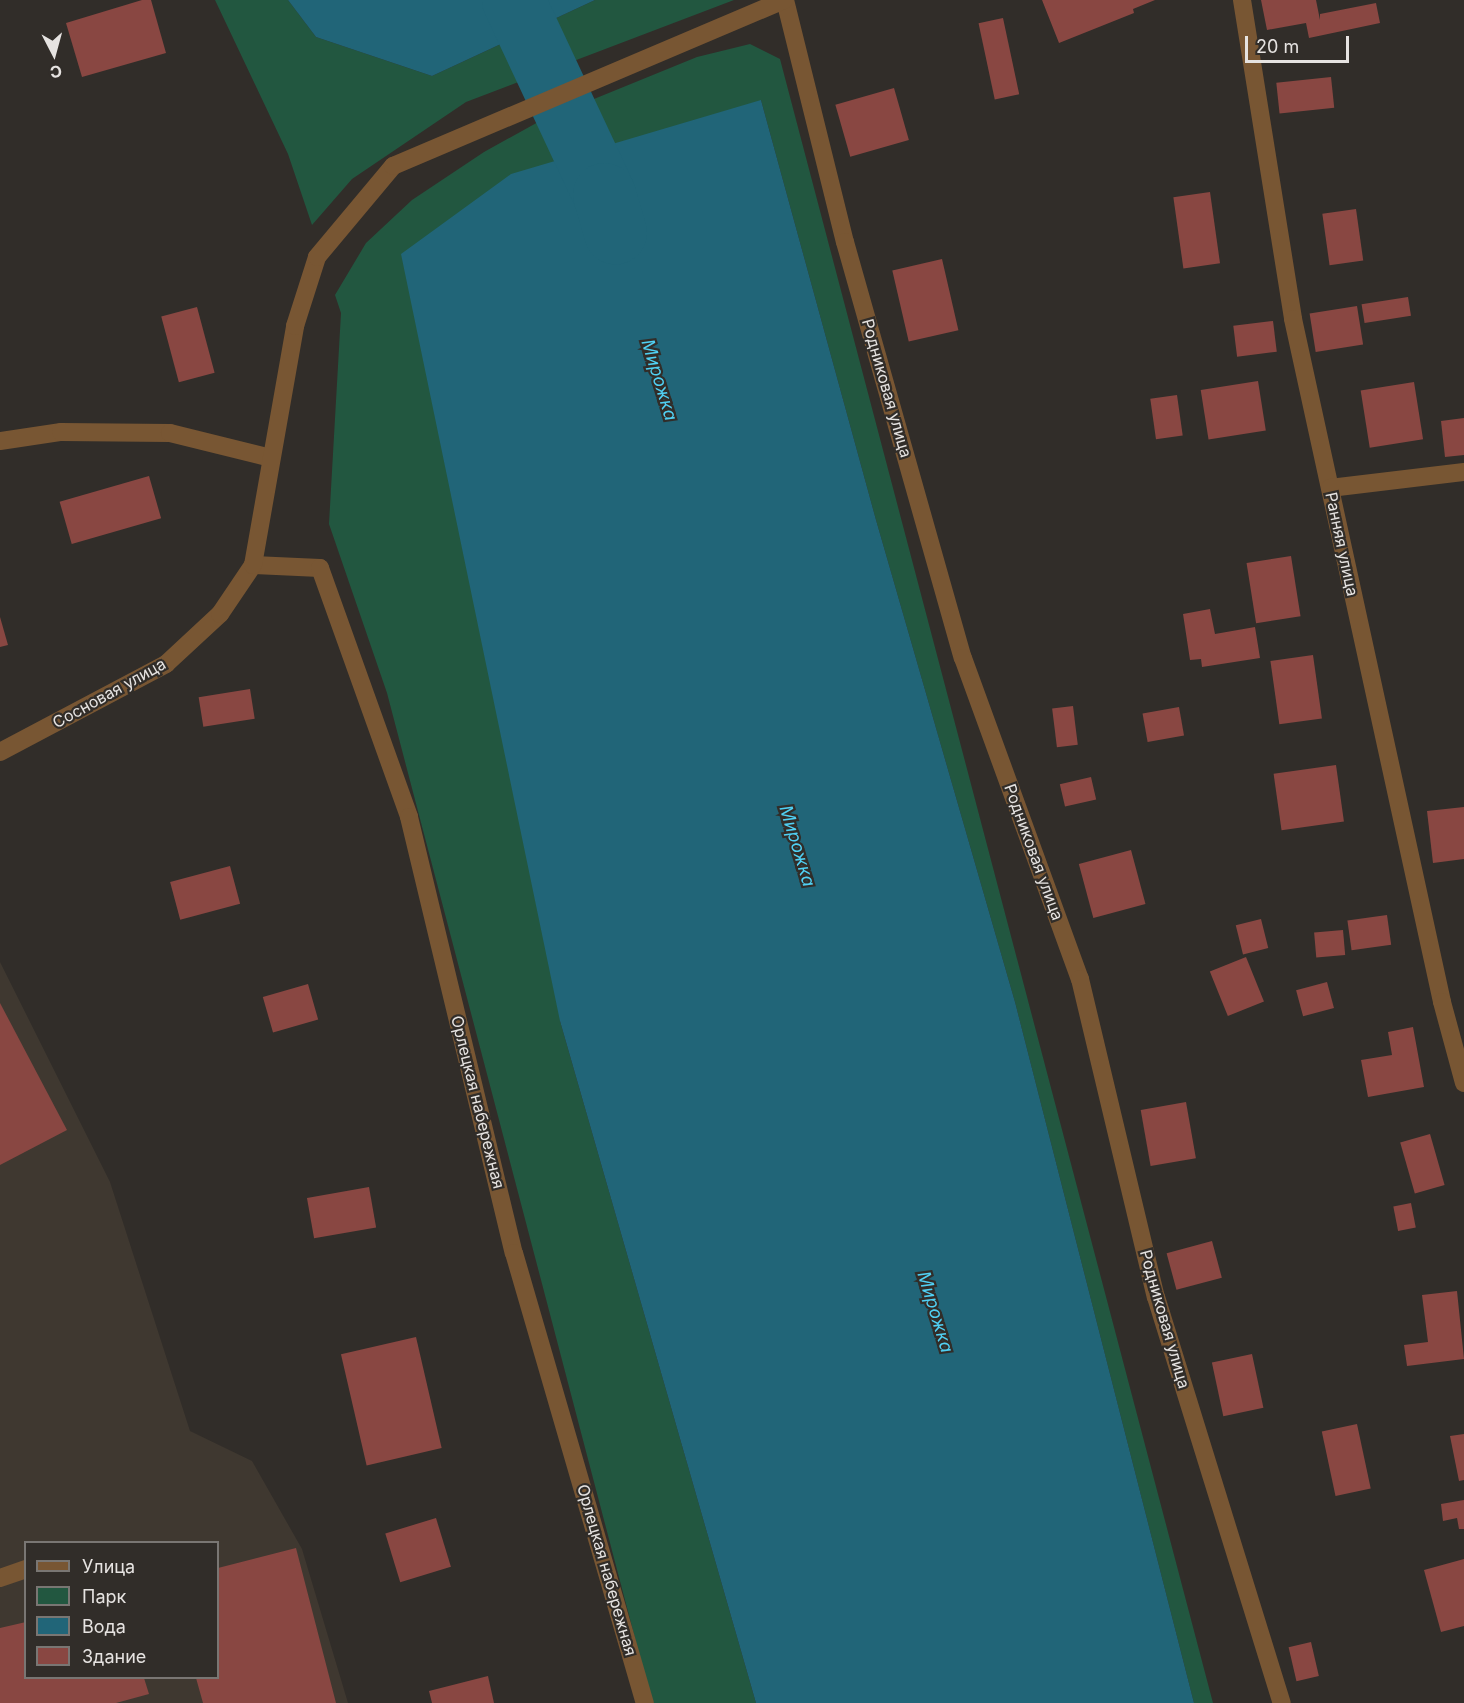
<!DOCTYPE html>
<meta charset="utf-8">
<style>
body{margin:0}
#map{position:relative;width:1464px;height:1703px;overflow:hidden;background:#312d29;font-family:Inter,sans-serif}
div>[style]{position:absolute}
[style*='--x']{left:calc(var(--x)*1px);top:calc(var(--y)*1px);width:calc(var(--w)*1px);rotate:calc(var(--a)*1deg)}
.built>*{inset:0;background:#3f3830}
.green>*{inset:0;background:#225740}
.water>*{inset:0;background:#216578}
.river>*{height:63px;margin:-31.5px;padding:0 31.5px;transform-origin:31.5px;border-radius:31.5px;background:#216578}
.building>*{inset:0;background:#894742;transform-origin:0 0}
.minor>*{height:18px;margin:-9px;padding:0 9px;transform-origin:9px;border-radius:9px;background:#785633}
span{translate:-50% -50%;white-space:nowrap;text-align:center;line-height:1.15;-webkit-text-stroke:4.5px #312d29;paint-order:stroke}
.street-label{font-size:16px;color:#e6e3e1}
.water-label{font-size:18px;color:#50d0f3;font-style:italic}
.legend{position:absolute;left:24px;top:1541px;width:195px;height:138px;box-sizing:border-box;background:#312d29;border:2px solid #797673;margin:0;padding:8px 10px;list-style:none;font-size:18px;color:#e6e3e1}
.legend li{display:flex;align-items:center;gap:12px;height:30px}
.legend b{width:30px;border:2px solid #797673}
.north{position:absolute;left:24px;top:24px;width:60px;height:60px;-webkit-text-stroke:4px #312d29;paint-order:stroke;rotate:174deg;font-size:16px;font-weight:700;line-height:24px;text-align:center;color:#e6e3e1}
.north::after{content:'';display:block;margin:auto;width:21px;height:27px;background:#e6e3e1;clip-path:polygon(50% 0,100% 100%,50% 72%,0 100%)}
.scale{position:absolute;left:1245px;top:36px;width:104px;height:27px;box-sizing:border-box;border:3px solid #e6e3e1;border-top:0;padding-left:8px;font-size:18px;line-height:21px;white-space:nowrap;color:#e6e3e1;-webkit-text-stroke:4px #312d29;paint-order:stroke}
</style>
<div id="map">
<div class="built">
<div style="clip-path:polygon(evenodd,0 962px,110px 1182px,190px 1431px,252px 1461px,302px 1549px,348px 1703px,0 1703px,0 962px,26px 1542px,218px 1542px,218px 1678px,26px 1678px,26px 1542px)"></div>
</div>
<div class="green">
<div style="clip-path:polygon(215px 0,288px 0,316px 37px,432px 76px,595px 0,734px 0,466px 102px,352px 179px,312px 225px,288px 154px)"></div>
<div style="clip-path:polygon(750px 44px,780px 59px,1213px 1703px,1194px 1703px,1015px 1002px,876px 520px,761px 100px,560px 1021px,756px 1703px,652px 1703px,387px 693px,329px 524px,341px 313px,335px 295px,366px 243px,412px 200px,484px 152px,540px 121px,697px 57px)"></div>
</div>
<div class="water">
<div style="clip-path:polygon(288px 0,595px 0,432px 76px,316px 37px)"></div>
<div style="clip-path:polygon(761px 100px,876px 520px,1015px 1002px,1194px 1703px,756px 1703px,560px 1021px,401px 254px,511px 174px)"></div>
</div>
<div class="river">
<div style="--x:513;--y:0;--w:214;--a:64.9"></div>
<div style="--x:604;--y:194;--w:40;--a:74"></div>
</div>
<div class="building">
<div style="clip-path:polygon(142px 0,151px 0,166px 53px,82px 77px,66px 23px)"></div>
<div style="clip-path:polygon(1042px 0,1155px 0,1133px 9px,1134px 13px,1059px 43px)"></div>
<div style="clip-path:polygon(1261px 0,1316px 0,1320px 20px,1320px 14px,1376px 3px,1380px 23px,1309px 38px,1306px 23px,1267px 30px)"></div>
<div style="left:1003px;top:18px;width:78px;height:25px;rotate:78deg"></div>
<div style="left:1331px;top:77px;width:31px;height:55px;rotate:84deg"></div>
<div style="left:894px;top:88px;width:54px;height:61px;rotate:74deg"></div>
<div style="left:1210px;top:192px;width:72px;height:37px;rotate:82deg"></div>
<div style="left:1356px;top:209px;width:52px;height:34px;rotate:82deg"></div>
<div style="left:942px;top:259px;width:73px;height:51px;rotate:77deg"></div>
<div style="left:1408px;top:297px;width:19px;height:47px;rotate:81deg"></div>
<div style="left:1357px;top:306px;width:39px;height:48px;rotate:81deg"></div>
<div style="left:197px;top:307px;width:68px;height:37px;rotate:75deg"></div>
<div style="left:1273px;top:321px;width:31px;height:40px;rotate:83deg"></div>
<div style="left:1258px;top:381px;width:50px;height:58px;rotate:81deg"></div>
<div style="left:1414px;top:382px;width:58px;height:54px;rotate:81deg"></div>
<div style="left:1177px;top:395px;width:41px;height:27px;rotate:82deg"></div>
<div style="clip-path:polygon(1464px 418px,1464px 455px,1445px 457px,1441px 421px)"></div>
<div style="left:149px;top:476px;width:44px;height:93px;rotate:74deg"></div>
<div style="left:1291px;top:556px;width:61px;height:45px;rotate:81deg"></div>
<div style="clip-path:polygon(1210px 609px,1215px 634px,1255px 627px,1260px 658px,1202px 667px,1201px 659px,1190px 660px,1183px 614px)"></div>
<div style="clip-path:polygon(0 617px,8px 645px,0 647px)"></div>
<div style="left:1313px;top:655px;width:64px;height:43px;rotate:82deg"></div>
<div style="left:250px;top:689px;width:30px;height:52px;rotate:81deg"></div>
<div style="left:1073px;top:706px;width:39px;height:21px;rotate:83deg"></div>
<div style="left:1179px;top:707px;width:29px;height:37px;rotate:80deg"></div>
<div style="left:1336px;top:765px;width:57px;height:63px;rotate:82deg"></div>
<div style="left:1091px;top:777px;width:23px;height:32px;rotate:77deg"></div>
<div style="clip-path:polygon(1464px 807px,1464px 859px,1433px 863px,1427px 811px)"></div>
<div style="left:1131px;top:850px;width:56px;height:54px;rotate:75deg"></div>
<div style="left:230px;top:866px;width:39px;height:62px;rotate:75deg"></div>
<div style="left:1387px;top:915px;width:30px;height:40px;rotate:82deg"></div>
<div style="left:1261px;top:919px;width:30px;height:26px;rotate:76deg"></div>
<div style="left:1343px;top:930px;width:25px;height:29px;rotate:85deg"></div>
<div style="left:1246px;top:957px;width:48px;height:39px;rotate:68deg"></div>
<div style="left:1327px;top:982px;width:27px;height:32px;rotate:75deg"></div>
<div style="left:308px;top:984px;width:37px;height:47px;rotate:74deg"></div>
<div style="clip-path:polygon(0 1003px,67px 1130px,0 1165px)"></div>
<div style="clip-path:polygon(1413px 1027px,1424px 1087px,1368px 1097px,1361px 1060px,1392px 1055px,1388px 1032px)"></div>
<div style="left:1186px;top:1102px;width:57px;height:46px;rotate:80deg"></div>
<div style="left:1430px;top:1134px;width:53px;height:31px;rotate:74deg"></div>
<div style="left:369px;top:1187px;width:41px;height:63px;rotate:80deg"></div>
<div style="left:1411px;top:1203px;width:25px;height:18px;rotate:79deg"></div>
<div style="left:1212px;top:1241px;width:38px;height:47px;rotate:75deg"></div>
<div style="clip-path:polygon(1457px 1291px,1464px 1359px,1407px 1366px,1404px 1345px,1428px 1342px,1422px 1295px)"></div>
<div style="left:416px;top:1337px;width:114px;height:77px;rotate:77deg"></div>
<div style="left:1252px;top:1354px;width:55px;height:41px;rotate:78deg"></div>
<div style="left:1357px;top:1424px;width:66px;height:36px;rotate:78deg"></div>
<div style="clip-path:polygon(1464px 1434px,1464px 1480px,1459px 1481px,1450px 1436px)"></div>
<div style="clip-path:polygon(1464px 1500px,1464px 1529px,1459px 1529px,1457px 1518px,1443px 1521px,1441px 1504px)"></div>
<div style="left:436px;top:1518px;width:51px;height:53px;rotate:73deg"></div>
<div style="clip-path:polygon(296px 1548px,336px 1703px,203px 1703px,196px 1678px,218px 1678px,218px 1568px)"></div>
<div style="clip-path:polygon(1464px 1559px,1464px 1626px,1441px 1632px,1424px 1570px)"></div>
<div style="clip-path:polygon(26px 1622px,26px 1678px,144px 1678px,149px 1694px,116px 1703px,0 1703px,0 1628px)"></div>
<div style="left:1311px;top:1642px;width:35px;height:23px;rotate:77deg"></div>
<div style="clip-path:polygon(488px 1676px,494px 1703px,432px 1703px,429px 1691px)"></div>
</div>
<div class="minor">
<div style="--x:785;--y:0;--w:249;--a:76.1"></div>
<div style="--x:845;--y:242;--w:432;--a:74.2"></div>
<div style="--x:963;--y:658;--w:342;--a:70"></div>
<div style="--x:1080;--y:979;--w:327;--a:76.6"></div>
<div style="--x:1156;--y:1297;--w:425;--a:72.8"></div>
<div style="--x:1242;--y:0;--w:323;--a:80.9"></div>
<div style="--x:1293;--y:319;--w:699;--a:77.69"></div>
<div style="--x:1442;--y:1002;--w:84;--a:74.8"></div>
<div style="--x:0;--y:441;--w:62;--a:-8.4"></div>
<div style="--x:61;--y:432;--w:109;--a:0.5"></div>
<div style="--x:170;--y:433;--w:104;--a:13.9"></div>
<div style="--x:1330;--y:488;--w:135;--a:-6.8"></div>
<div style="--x:253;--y:565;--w:67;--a:2.6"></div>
<div style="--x:320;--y:568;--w:264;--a:70.3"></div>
<div style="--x:409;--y:817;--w:448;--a:76.5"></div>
<div style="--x:514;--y:1253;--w:469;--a:73.8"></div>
<div style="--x:0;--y:752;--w:188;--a:-27.9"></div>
<div style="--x:166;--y:664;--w:74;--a:-42.8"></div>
<div style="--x:220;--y:614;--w:59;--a:-56"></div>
<div style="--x:253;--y:565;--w:243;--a:-80"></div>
<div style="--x:295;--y:326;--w:72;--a:-72.3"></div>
<div style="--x:317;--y:257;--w:119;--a:-50.1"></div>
<div style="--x:393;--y:166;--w:425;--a:-23"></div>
<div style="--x:0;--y:1578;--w:28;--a:-19"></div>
</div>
<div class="street-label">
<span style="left:887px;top:388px;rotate:74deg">Родниковая улица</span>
<span style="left:1342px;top:544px;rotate:78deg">Ранняя улица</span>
<span style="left:109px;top:693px;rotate:-29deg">Сосновая улица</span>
<span style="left:1034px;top:852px;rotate:70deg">Родниковая улица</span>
<span style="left:478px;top:1102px;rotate:76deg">Орлецкая набережная</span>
<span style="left:1165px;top:1319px;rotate:74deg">Родниковая улица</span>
<span style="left:607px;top:1570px;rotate:74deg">Орлецкая набережная</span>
</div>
<div class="water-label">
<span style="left:659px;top:380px;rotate:73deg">Мирожка</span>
<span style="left:797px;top:846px;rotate:73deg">Мирожка</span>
<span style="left:935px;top:1312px;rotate:73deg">Мирожка</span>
</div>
<ul class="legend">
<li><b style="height:8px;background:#785633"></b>Улица</li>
<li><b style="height:16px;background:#225740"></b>Парк</li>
<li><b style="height:16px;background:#216578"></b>Вода</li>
<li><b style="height:16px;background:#894742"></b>Здание</li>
</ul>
<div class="north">С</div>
<div class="scale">20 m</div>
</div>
